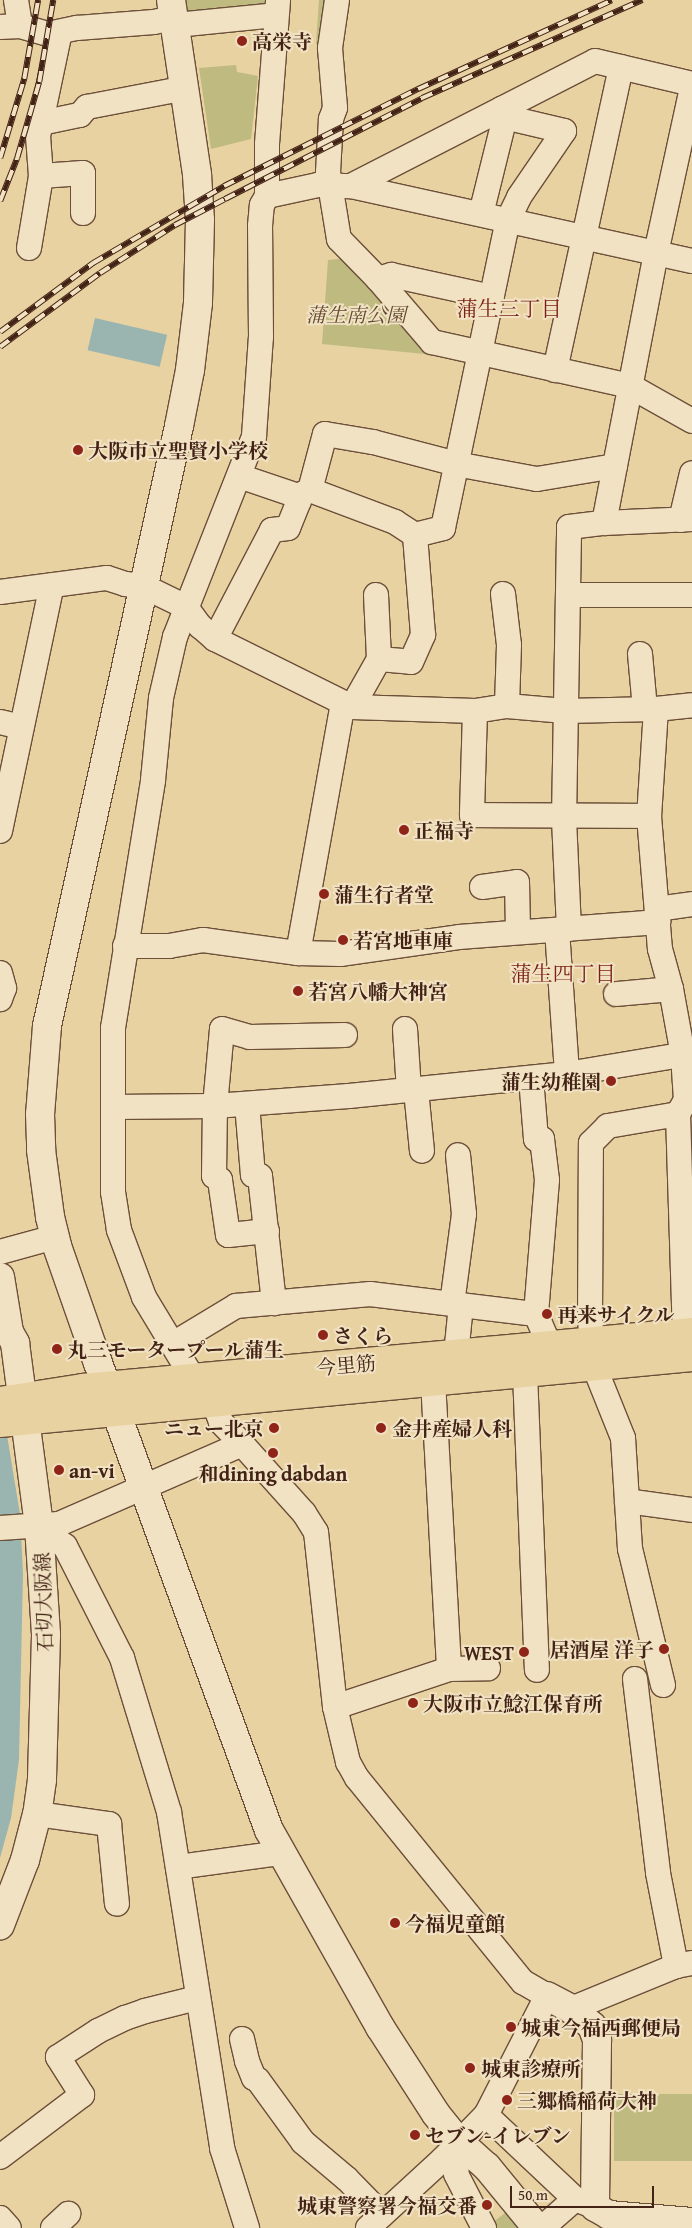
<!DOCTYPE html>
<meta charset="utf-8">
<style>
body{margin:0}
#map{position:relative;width:692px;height:2228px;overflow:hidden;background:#e9d2a2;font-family:"Gentium Book Plus","Noto Serif JP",serif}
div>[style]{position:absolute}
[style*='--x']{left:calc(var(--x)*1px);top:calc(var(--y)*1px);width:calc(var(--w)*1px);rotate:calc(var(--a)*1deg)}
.green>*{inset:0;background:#beba80;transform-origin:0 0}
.water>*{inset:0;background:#9ab5af;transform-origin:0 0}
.roads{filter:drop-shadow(1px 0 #6c4f39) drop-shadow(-1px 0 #6c4f39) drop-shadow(0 1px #6c4f39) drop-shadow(0 -1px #6c4f39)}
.street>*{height:24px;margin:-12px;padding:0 12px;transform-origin:12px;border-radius:12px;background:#f1e2c3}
.secondary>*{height:28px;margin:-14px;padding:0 14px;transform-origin:14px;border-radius:14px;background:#f1e2c3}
.primary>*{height:28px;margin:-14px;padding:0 14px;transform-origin:14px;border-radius:14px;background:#e9d2a2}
.rail>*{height:5.5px;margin-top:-2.75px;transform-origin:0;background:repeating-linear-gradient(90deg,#f1e2c3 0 11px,#432316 0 22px);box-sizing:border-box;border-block:1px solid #432316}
.dots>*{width:14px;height:14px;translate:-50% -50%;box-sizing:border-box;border:2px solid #f1e2c3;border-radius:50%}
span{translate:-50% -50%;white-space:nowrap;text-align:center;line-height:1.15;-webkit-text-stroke:4px #f1e2c3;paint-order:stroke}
.poi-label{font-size:20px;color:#432316;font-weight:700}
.left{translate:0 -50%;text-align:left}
.right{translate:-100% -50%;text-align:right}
.park-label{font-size:20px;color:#624930;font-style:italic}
.street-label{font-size:20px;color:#432316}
.neighbourhood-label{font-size:21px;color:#7a1f14}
.scale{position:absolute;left:510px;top:2186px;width:144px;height:22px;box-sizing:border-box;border:2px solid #432316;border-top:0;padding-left:6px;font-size:15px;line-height:18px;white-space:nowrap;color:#432316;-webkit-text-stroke:4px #f1e2c3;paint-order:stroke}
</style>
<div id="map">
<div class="green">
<div style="clip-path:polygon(186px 0,267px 0,266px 12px,189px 18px)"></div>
<div style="clip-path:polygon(319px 0,331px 0,326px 45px,316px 44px)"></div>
<div style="clip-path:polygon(236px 65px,237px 72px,258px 76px,251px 139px,211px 149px,199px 68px)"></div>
<div style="clip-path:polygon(347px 258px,425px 351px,425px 354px,322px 344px,328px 260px)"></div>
<div style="left:692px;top:2094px;width:67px;height:78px;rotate:90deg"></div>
<div style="clip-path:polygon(505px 2213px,517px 2227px,518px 2228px,497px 2228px,493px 2222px)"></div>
</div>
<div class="water">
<div style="left:95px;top:318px;width:74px;height:33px;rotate:13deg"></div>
<div style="clip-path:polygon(0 1393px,20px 1514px,23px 1573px,19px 1760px,11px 1818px,0 1858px)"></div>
</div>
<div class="roads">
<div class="street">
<div style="--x:16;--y:0;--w:26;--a:81"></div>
<div style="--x:337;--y:0;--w:49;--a:98.3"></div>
<div style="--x:330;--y:48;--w:60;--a:85.2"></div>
<div style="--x:335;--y:108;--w:12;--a:110"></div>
<div style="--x:331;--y:119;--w:53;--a:93.2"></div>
<div style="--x:328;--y:172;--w:68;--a:80.7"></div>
<div style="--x:339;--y:239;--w:56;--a:45.7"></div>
<div style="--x:378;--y:279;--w:83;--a:49.4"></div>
<div style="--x:432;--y:342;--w:203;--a:12.5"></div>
<div style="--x:630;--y:386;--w:71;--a:29.4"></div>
<div style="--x:176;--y:25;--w:100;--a:-5.7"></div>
<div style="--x:0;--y:27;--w:20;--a:-3"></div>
<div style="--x:20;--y:26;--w:29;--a:16"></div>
<div style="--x:48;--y:34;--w:30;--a:-12"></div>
<div style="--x:77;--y:28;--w:77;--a:-4.5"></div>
<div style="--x:154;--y:22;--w:19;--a:-12"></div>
<div style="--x:41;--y:123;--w:40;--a:-12"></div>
<div style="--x:80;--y:115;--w:11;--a:-49"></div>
<div style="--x:87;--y:107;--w:85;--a:-10.9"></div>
<div style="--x:41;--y:176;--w:42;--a:-4.1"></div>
<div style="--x:83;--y:173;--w:40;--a:90"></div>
<div style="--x:351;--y:186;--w:349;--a:12.4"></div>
<div style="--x:267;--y:196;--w:52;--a:-12.2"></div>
<div style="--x:318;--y:185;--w:33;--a:2"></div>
<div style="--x:351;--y:186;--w:274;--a:-27.1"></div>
<div style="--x:595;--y:61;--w:100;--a:13.3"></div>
<div style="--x:481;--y:214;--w:100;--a:-76.1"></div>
<div style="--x:505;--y:117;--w:9;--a:-111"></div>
<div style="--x:29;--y:248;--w:73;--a:-80.5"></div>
<div style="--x:41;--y:176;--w:40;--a:-94.3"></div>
<div style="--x:38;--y:136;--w:106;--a:-78.1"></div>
<div style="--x:378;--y:279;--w:14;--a:-17"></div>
<div style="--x:391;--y:275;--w:103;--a:12.3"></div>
<div style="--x:555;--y:370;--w:310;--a:-77.7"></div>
<div style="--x:239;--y:476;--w:62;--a:18.7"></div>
<div style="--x:298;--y:496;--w:13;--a:-27"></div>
<div style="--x:310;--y:490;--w:58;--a:-75"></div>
<div style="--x:325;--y:434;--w:49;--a:9.5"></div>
<div style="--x:373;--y:442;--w:86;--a:14.8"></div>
<div style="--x:456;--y:464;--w:82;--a:10.5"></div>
<div style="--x:537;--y:479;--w:79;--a:-9.5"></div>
<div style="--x:310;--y:490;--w:91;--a:20.6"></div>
<div style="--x:395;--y:522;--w:24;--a:33"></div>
<div style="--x:681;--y:520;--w:48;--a:-76.8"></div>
<div style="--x:604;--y:523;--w:275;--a:-79.1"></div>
<div style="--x:656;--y:253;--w:169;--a:-77.7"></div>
<div style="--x:0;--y:592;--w:108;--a:-7.5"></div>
<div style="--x:107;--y:578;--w:19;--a:18"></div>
<div style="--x:125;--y:584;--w:18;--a:6"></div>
<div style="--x:143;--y:586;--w:48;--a:26"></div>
<div style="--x:186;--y:607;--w:24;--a:54"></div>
<div style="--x:200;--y:626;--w:20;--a:41"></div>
<div style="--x:215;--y:639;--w:153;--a:26.4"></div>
<div style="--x:352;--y:707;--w:123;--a:1.9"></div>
<div style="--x:475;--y:711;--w:32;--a:-9"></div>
<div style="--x:507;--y:706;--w:58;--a:4.9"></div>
<div style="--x:565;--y:711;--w:91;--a:-1.3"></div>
<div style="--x:656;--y:709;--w:36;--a:-6"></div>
<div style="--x:503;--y:594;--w:51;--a:83.3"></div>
<div style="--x:509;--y:645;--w:61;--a:91.9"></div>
<div style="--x:376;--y:595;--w:64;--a:87.3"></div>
<div style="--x:568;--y:595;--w:124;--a:0"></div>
<div style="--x:215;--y:639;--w:123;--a:-62.4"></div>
<div style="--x:272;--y:530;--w:16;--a:-7"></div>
<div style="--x:288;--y:528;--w:29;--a:-68"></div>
<div style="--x:299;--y:501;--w:5;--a:-101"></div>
<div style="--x:640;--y:654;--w:55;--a:84.8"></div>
<div style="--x:352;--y:707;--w:55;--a:-60.6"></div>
<div style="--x:379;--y:659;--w:32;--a:5"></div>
<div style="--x:411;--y:662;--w:30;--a:-66"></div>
<div style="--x:423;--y:635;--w:100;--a:-94.6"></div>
<div style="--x:415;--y:535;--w:29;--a:-14"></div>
<div style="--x:443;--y:528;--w:315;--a:-78.1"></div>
<div style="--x:508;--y:220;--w:25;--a:-64"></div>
<div style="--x:519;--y:197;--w:80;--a:-55.7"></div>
<div style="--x:564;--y:131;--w:61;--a:-166.7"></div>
<div style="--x:656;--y:709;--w:107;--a:93.7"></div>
<div style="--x:649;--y:816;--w:133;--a:85.3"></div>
<div style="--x:660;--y:949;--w:41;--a:74.6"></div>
<div style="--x:671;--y:989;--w:67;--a:79.7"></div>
<div style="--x:683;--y:1055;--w:45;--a:86.2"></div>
<div style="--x:686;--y:1100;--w:16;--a:120"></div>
<div style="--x:678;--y:1114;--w:219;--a:88.2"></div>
<div style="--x:475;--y:711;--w:104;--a:91.7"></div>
<div style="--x:472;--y:815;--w:177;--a:0.3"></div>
<div style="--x:0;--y:722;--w:22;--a:13"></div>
<div style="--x:0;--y:831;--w:251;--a:-78.1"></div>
<div style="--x:482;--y:887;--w:35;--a:-8"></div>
<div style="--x:517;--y:882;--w:49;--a:88.8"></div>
<div style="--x:657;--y:909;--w:35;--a:-8"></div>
<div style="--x:569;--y:929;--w:109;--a:-92.6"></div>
<div style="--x:564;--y:820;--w:293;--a:-89"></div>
<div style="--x:569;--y:527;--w:35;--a:-7"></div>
<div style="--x:604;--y:523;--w:88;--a:-2.6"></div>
<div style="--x:557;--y:930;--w:144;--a:86"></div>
<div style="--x:125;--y:946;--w:44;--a:0"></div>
<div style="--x:169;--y:946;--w:35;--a:-10"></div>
<div style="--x:203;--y:940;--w:96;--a:7.8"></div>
<div style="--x:298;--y:953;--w:42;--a:1.4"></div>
<div style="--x:340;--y:954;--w:120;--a:-8.1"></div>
<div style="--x:459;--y:937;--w:200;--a:-4.3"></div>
<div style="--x:298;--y:953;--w:254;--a:-79.8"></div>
<div style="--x:0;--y:973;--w:16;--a:75"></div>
<div style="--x:4;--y:988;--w:12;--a:110"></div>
<div style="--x:616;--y:994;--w:55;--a:-5.2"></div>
<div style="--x:405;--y:1029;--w:62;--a:86.3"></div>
<div style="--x:531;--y:1078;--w:61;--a:85.3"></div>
<div style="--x:536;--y:1139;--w:6;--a:0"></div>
<div style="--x:542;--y:1139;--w:41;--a:83"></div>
<div style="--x:547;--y:1180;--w:134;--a:94.7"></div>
<div style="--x:536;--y:1314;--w:34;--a:67"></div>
<div style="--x:416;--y:1090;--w:61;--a:84.4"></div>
<div style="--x:247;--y:1104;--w:71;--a:85.2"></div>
<div style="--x:253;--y:1175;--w:7;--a:8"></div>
<div style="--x:260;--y:1176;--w:128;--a:83.7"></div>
<div style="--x:113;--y:1107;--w:102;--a:-0.6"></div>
<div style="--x:215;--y:1106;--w:134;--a:-4.3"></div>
<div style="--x:349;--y:1096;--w:219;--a:-5.8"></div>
<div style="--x:567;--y:1074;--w:127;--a:-9.5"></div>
<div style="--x:267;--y:1231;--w:39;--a:174"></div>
<div style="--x:228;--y:1235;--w:56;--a:-98.3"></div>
<div style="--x:220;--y:1180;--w:7;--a:-146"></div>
<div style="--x:214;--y:1176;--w:70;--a:-89.2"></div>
<div style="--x:215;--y:1106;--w:77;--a:-84.8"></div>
<div style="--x:222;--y:1029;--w:29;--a:16"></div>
<div style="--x:250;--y:1037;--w:95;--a:-1.2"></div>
<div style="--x:0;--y:1252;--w:57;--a:-15.3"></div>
<div style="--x:452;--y:1304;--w:91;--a:-82.4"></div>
<div style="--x:464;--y:1214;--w:59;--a:-95.8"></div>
<div style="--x:173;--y:1344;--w:74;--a:-31.1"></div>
<div style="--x:236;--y:1306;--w:135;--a:-5.1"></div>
<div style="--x:370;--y:1294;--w:167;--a:6.9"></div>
<div style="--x:456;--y:1355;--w:50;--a:-84.3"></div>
<div style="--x:525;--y:1373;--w:297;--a:87.7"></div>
<div style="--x:433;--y:1381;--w:288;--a:86.8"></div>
<div style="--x:242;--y:1444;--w:93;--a:48.1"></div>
<div style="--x:304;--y:1513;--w:22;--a:58"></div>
<div style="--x:316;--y:1532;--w:176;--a:83.8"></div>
<div style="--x:335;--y:1707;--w:57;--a:76.7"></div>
<div style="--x:348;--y:1762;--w:18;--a:61"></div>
<div style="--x:357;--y:1778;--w:263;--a:50.9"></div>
<div style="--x:523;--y:1982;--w:28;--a:30"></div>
<div style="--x:547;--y:1996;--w:134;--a:117.1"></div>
<div style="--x:486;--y:2115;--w:62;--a:134.3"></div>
<div style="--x:443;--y:2159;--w:102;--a:137.4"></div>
<div style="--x:627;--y:1501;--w:66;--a:7.9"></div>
<div style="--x:39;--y:1526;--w:33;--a:38"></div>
<div style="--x:65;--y:1546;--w:126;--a:63"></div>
<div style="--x:122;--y:1658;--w:161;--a:73"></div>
<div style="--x:169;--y:1812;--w:340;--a:81"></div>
<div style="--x:222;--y:2148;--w:84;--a:72.6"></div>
<div style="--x:0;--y:1528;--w:59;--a:-3.9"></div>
<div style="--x:59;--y:1524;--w:200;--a:-23.6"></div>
<div style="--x:242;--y:1444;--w:30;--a:-134"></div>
<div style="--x:221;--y:1422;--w:20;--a:-110"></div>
<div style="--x:214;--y:1403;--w:30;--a:-131"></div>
<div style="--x:194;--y:1380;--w:97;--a:-121.1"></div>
<div style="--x:144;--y:1297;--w:72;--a:-110.5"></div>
<div style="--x:119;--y:1230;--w:38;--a:-99"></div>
<div style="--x:113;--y:1192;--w:164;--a:-90"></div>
<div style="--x:113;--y:1028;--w:251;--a:-80.8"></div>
<div style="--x:153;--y:780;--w:82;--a:-84.4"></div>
<div style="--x:161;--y:698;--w:63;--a:-77.1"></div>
<div style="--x:175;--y:637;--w:216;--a:-68.5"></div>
<div style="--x:254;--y:436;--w:99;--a:-86"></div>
<div style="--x:261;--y:337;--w:111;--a:-90.5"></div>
<div style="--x:260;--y:226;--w:21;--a:-85"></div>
<div style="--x:262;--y:205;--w:10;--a:-61"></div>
<div style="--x:267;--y:196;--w:52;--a:-90"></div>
<div style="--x:267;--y:144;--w:144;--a:-85.6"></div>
<div style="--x:635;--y:1679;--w:195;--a:83.2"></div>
<div style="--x:658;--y:1873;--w:95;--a:79"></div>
<div style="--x:663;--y:1685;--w:140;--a:-103.6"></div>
<div style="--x:630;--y:1549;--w:111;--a:-93.6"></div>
<div style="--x:623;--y:1438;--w:78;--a:-111.9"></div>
<div style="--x:594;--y:1366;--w:46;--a:-95"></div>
<div style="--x:590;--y:1320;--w:177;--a:-89.7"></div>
<div style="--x:591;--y:1143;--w:24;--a:-45"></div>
<div style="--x:608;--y:1126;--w:71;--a:-9.7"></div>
<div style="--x:335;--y:1707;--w:120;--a:-18.4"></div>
<div style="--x:449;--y:1669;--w:39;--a:-1"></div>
<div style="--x:37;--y:1814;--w:73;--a:7.9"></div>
<div style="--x:109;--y:1824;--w:80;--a:84.3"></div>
<div style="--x:178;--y:1867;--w:103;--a:-7.8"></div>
<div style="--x:571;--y:2009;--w:113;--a:-22.3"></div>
<div style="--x:676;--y:1966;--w:16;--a:-11"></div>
<div style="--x:242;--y:2039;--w:23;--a:77"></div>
<div style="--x:247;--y:2061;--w:18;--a:68"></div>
<div style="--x:254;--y:2078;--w:4;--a:27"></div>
<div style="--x:258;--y:2080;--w:77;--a:54"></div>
<div style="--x:303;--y:2142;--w:57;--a:40.1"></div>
<div style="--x:347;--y:2179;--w:50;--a:45.8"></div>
<div style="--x:486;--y:2115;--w:122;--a:43.3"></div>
<div style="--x:459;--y:2142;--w:32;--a:95"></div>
<div style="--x:456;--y:2174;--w:61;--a:62.6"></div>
<div style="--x:0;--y:2157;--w:103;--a:-37.1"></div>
<div style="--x:82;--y:2095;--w:45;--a:-122.3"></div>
<div style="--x:58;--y:2057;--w:48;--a:-33"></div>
<div style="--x:98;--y:2031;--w:30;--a:-26"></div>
<div style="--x:125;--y:2018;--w:21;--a:-19"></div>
<div style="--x:145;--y:2011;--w:54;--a:-14"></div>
<div style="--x:0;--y:2218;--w:13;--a:48"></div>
<div style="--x:53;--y:2228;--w:21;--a:-43"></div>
<div style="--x:542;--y:2228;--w:44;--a:-41.3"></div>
<div style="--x:575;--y:2199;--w:14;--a:21"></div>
</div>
<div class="secondary">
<div style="--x:171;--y:0;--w:177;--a:81.5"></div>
<div style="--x:197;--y:175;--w:45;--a:86.2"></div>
<div style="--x:200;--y:220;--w:83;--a:91.4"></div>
<div style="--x:198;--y:303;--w:67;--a:96.8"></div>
<div style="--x:190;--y:370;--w:57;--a:101.1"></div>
<div style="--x:179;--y:426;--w:614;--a:102.41"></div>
<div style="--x:47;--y:1026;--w:88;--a:94.5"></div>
<div style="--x:40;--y:1114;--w:36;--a:88"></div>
<div style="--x:41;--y:1150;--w:68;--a:82.3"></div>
<div style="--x:50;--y:1217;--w:30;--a:76"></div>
<div style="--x:57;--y:1246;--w:124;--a:70.7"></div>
<div style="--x:98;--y:1363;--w:497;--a:69.9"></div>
<div style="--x:269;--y:1830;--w:226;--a:60.6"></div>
<div style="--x:380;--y:2027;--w:103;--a:57.2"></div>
<div style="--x:436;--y:2114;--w:36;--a:51"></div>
<div style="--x:459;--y:2142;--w:38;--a:42"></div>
<div style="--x:487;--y:2167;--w:79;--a:50.7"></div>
<div style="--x:0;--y:1277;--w:56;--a:80.7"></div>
<div style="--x:9;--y:1332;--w:13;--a:61"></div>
<div style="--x:15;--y:1343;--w:185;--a:82.5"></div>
<div style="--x:39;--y:1526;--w:109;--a:86.3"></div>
<div style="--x:46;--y:1635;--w:145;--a:91.6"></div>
<div style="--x:42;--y:1780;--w:34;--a:98"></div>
<div style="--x:37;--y:1814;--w:48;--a:104.6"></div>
<div style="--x:25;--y:1860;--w:70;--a:111"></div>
<div style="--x:547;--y:1996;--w:27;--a:28"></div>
<div style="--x:571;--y:2009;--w:27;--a:39"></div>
<div style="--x:592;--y:2026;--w:15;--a:70"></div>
<div style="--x:597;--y:2040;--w:167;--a:90.7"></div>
<div style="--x:595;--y:2207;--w:16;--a:30"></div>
<div style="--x:609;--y:2215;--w:83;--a:4.8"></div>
</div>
<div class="primary">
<div style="--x:0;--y:1401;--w:84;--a:-8.9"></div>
<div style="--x:83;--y:1388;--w:612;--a:-5.25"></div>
<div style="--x:0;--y:1423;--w:695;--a:-5.45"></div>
</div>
</div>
<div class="rail">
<div style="--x:0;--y:158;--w:83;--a:-73.1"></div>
<div style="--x:24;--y:79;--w:80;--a:-80"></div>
<div style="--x:0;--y:201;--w:46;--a:-68.4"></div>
<div style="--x:17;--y:158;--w:79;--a:-73.9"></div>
<div style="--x:39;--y:82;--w:83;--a:-80.3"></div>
<div style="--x:0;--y:332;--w:116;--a:-36.6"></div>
<div style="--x:93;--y:263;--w:152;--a:-30.4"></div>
<div style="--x:224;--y:186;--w:217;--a:-26.6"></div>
<div style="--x:418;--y:89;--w:213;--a:-24.6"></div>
<div style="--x:0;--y:347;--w:124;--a:-36.5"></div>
<div style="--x:100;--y:273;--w:89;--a:-32.6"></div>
<div style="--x:175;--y:225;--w:56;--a:-27.5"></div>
<div style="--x:225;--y:199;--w:221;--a:-27.1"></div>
<div style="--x:422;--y:98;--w:241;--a:-24"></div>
</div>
<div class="dots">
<div style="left:242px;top:41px;background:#8f2418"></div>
<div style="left:78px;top:450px;background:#8f2418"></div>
<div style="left:404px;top:830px;background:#8f2418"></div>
<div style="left:324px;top:894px;background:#8f2418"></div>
<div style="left:343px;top:940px;background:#8f2418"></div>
<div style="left:298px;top:991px;background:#8f2418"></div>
<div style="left:611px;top:1081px;background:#8f2418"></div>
<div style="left:547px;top:1314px;background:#8f2418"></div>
<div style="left:323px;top:1335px;background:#8f2418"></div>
<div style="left:57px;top:1349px;background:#8f2418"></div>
<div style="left:274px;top:1428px;background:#8f2418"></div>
<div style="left:381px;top:1428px;background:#8f2418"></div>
<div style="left:273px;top:1453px;background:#8f2418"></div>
<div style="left:59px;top:1470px;background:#8f2418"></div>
<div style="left:664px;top:1649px;background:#8f2418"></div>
<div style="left:524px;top:1652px;background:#8f2418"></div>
<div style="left:413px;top:1703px;background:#8f2418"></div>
<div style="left:395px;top:1923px;background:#8f2418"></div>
<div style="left:511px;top:2027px;background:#8f2418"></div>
<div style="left:470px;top:2068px;background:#8f2418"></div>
<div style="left:507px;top:2100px;background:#8f2418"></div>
<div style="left:415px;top:2135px;background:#8f2418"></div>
<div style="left:487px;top:2205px;background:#8f2418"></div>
</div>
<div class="poi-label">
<span class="left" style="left:252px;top:41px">高栄寺</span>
<span class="left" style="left:88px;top:450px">大阪市立聖賢小学校</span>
<span class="left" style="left:414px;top:830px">正福寺</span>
<span class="left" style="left:334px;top:894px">蒲生行者堂</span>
<span class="left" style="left:353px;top:940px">若宮地車庫</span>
<span class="left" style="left:308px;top:991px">若宮八幡大神宮</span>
<span class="right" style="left:601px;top:1081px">蒲生幼稚園</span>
<span class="left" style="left:557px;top:1314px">再来サイクル</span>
<span class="left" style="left:333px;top:1335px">さくら</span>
<span class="left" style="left:67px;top:1349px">丸三モータープール蒲生</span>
<span class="right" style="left:264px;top:1428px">ニュー北京</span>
<span class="left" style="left:392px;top:1428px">金井産婦人科</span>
<span class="left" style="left:69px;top:1470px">an-vi</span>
<span style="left:273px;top:1473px">和dining dabdan</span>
<span class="right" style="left:654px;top:1649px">居酒屋 洋子</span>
<span class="right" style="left:514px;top:1652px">WEST</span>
<span class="left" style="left:423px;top:1703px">大阪市立鯰江保育所</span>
<span class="left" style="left:405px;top:1923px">今福児童館</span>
<span class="left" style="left:521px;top:2027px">城東今福西郵便局</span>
<span class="left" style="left:481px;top:2068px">城東診療所</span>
<span class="left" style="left:517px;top:2100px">三郷橋稲荷大神</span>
<span class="left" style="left:425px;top:2135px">セブン-イレブン</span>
<span class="right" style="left:477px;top:2205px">城東警察署今福交番</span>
</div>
<div class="park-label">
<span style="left:356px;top:314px">蒲生南公園</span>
</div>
<div class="street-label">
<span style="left:346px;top:1365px;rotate:-5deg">今里筋</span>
<span style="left:43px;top:1602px;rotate:-92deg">石切大阪線</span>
</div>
<div class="neighbourhood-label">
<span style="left:509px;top:309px">蒲生三丁目</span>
<span style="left:563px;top:974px">蒲生四丁目</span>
</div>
<div class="scale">50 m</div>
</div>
